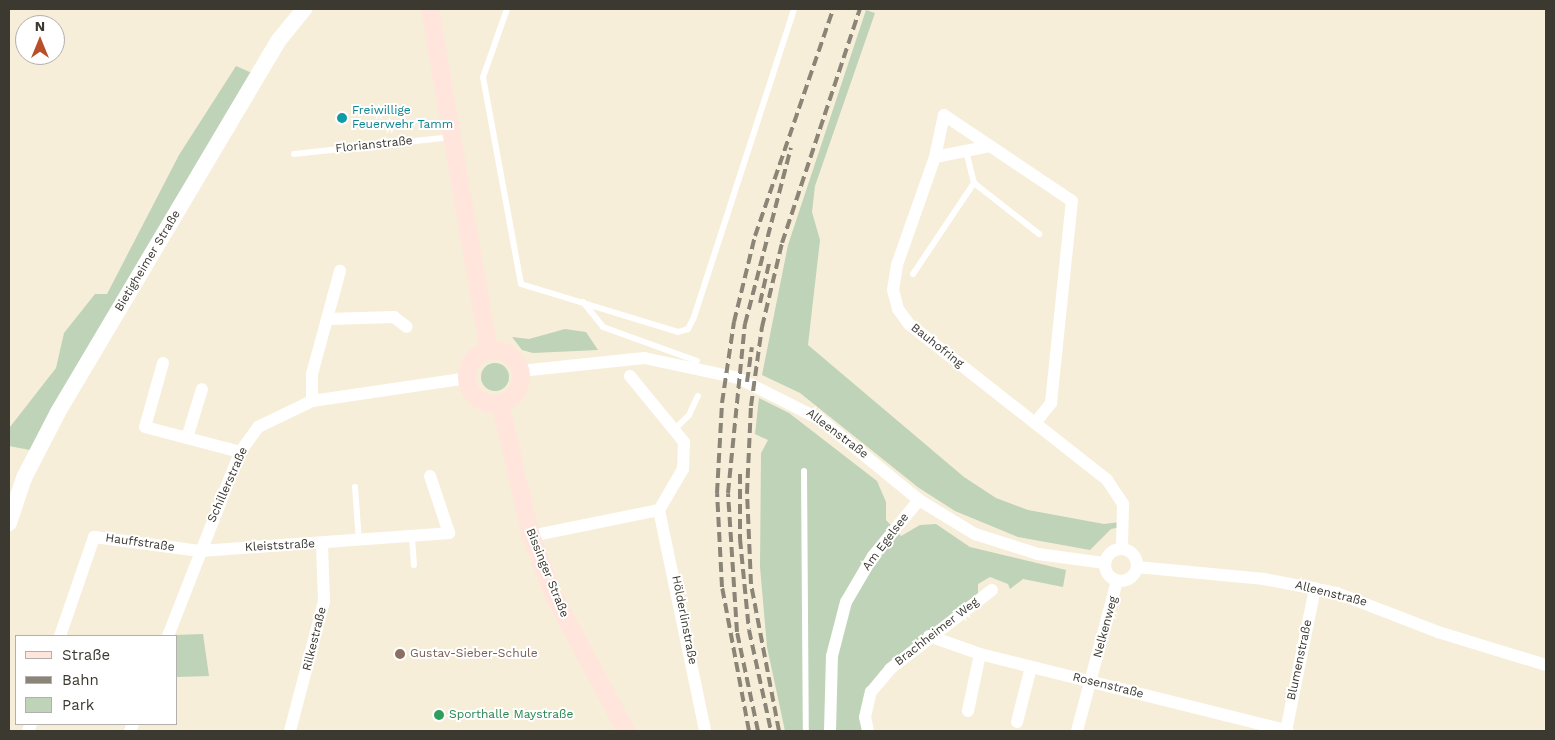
<!DOCTYPE html>
<meta charset="utf-8">
<style>
body{margin:0}
#map{position:relative;width:1555px;height:740px;overflow:hidden;background:#f7eed9;font-family:"Work Sans",sans-serif}
div>[style]{position:absolute}
[style*='--x']{left:calc(var(--x)*1px);top:calc(var(--y)*1px);width:calc(var(--w)*1px);rotate:calc(var(--a)*1deg)}
.green>*{inset:0;background:#bed3b7}
.round{border-radius:50%}
.service>*{height:6px;margin:-3px;padding:0 3px;transform-origin:3px;border-radius:3px;background:#fff}
.minor>*{height:12px;margin:-6px;padding:0 6px;transform-origin:6px;border-radius:6px;background:#fff}
.minor>.ring{margin:-6px;padding:0;box-sizing:content-box;background:none;border:12px solid #fff;border-radius:50%}
.tertiary>*{height:16px;margin:-8px;padding:0 8px;transform-origin:8px;border-radius:8px;background:#fff}
.secondary>*{height:18px;margin:-9px;padding:0 9px;transform-origin:9px;border-radius:9px;background:#ffe5dc}
.secondary>.ring{margin:-9px;padding:0;box-sizing:content-box;background:none;border:18px solid #ffe5dc;border-radius:50%}
.rail>*{height:4px;margin-top:-2px;transform-origin:0;background:repeating-linear-gradient(90deg,#8b8578 0 10px,transparent 0 15px)}
.dots>*{width:14px;height:14px;translate:-50% -50%;box-sizing:border-box;border:2px solid #fff;border-radius:50%}
span{translate:-50% -50%;white-space:nowrap;text-align:center;line-height:1.15;-webkit-text-stroke:4px #fff;paint-order:stroke}
.culture-label{font-size:12px;color:#0d838f}
.left{translate:0 -50%;text-align:left}
.street-label{font-size:12px;color:#3c3931}
.education-label{font-size:12px;color:#785e54}
.leisure-label{font-size:12px;color:#27864d}
.frame{position:absolute;inset:0;border:10px solid #3c3931;pointer-events:none}
.legend{position:absolute;left:15px;top:635px;width:162px;height:90px;box-sizing:border-box;background:#fff;border:1px solid #b1b0ad;margin:0;padding:6px 9px;list-style:none;font-size:15px;color:#3c3931}
.legend li{display:flex;align-items:center;gap:10px;height:25px}
.legend b{width:25px;border:1px solid #b1b0ad}
.north{position:absolute;left:15px;top:15px;width:50px;height:50px;box-sizing:border-box;background:#fff;border:1px solid #b1b0ad;border-radius:50%;rotate:0deg;font-size:14px;font-weight:700;line-height:20px;text-align:center;color:#3c3931}
.north::after{content:'';display:block;margin:auto;width:18px;height:22px;background:#b75029;clip-path:polygon(50% 0,100% 100%,50% 72%,0 100%)}
</style>
<div id="map">
<div class="green">
<div style="clip-path:polygon(866px 10px,875px 13px,815px 186px,812px 212px,820px 240px,808px 345px,964px 477px,996px 498px,1028px 510px,1104px 524px,1120px 522px,1120px 527px,1111px 529px,1090px 550px,1018px 537px,955px 511px,919px 488px,800px 393px,762px 375px,788px 245px)"></div>
<div style="clip-path:polygon(236px 66px,252px 73px,30px 450px,9px 446px,10px 427px,56px 368px,64px 333px,95px 294px,107px 294px,179px 155px)"></div>
<div style="clip-path:polygon(565px 329px,586px 332px,598px 350px,533px 353px,522px 350px,512px 337px,529px 339px)"></div>
<div class="round" style="left:481px;top:363px;width:28px;height:28px"></div>
<div style="clip-path:polygon(759px 398px,789px 413px,877px 481px,886px 502px,886px 520px,901px 536px,920px 525px,936px 524px,970px 547px,1066px 570px,1063px 587px,1023px 579px,1010px 589px,1008px 584px,990px 577px,978px 584px,978px 595px,880px 672px,862px 731px,785px 731px,767px 647px,760px 567px,761px 453px,768px 440px,755px 434px)"></div>
<div style="clip-path:polygon(203px 634px,209px 676px,176px 677px,174px 635px)"></div>
</div>
<div class="service">
<div style="--x:507;--y:9;--w:72;--a:109.4"></div>
<div style="--x:483;--y:77;--w:210;--a:79.6"></div>
<div style="--x:521;--y:284;--w:164;--a:17"></div>
<div style="--x:678;--y:332;--w:10;--a:-17"></div>
<div style="--x:688;--y:329;--w:13;--a:-63"></div>
<div style="--x:694;--y:317;--w:324;--a:-72"></div>
<div style="--x:966;--y:151;--w:33;--a:76"></div>
<div style="--x:974;--y:183;--w:83;--a:38.1"></div>
<div style="--x:294;--y:154;--w:159;--a:-6.1"></div>
<div style="--x:913;--y:274;--w:110;--a:-56.2"></div>
<div style="--x:583;--y:302;--w:32;--a:51"></div>
<div style="--x:603;--y:327;--w:100;--a:19.9"></div>
<div style="--x:675;--y:429;--w:20;--a:-45"></div>
<div style="--x:689;--y:415;--w:21;--a:-65"></div>
<div style="--x:804;--y:471;--w:260;--a:89.6"></div>
<div style="--x:355;--y:487;--w:54;--a:85.8"></div>
<div style="--x:412;--y:537;--w:28;--a:86"></div>
</div>
<div class="minor">
<div style="--x:935;--y:157;--w:56;--a:-11.3"></div>
<div style="--x:329;--y:319;--w:65;--a:-1.8"></div>
<div style="--x:394;--y:317;--w:16;--a:38"></div>
<div style="--x:163;--y:363;--w:66;--a:105.7"></div>
<div style="--x:145;--y:427;--w:98;--a:14.7"></div>
<div style="--x:520;--y:371;--w:125;--a:-6"></div>
<div style="--x:644;--y:358;--w:96;--a:12"></div>
<div style="--x:738;--y:378;--w:93;--a:26.8"></div>
<div style="--x:821;--y:420;--w:127;--a:39.2"></div>
<div style="--x:919;--y:500;--w:66;--a:31.3"></div>
<div style="--x:975;--y:534;--w:66;--a:17.6"></div>
<div style="--x:1038;--y:554;--w:68;--a:7.7"></div>
<div style="--x:630;--y:376;--w:85;--a:50.7"></div>
<div style="--x:684;--y:442;--w:27;--a:92"></div>
<div style="--x:683;--y:469;--w:48;--a:120.3"></div>
<div style="--x:312;--y:401;--w:27;--a:-90"></div>
<div style="--x:312;--y:374;--w:107;--a:-74.8"></div>
<div style="--x:1035;--y:423;--w:26;--a:-51"></div>
<div style="--x:1051;--y:403;--w:203;--a:-84.1"></div>
<div style="--x:1072;--y:201;--w:154;--a:-146.1"></div>
<div style="--x:944;--y:115;--w:43;--a:102.1"></div>
<div style="--x:935;--y:157;--w:114;--a:109.4"></div>
<div style="--x:897;--y:265;--w:25;--a:99"></div>
<div style="--x:893;--y:290;--w:20;--a:75"></div>
<div style="--x:898;--y:309;--w:19;--a:54"></div>
<div style="--x:909;--y:324;--w:252;--a:38.2"></div>
<div style="--x:1107;--y:480;--w:29;--a:56"></div>
<div style="--x:1123;--y:504;--w:45;--a:91.3"></div>
<div style="--x:187;--y:438;--w:51;--a:-73"></div>
<div style="--x:531;--y:536;--w:131;--a:-11.5"></div>
<div style="--x:659;--y:510;--w:226;--a:78.2"></div>
<div class="ring" style="left:1105px;top:549px;width:20px;height:20px"></div>
<div style="--x:1137;--y:567;--w:128;--a:5.4"></div>
<div style="--x:1264;--y:579;--w:74;--a:10.9"></div>
<div style="--x:1337;--y:593;--w:108;--a:21.1"></div>
<div style="--x:1438;--y:632;--w:113;--a:17"></div>
<div style="--x:60;--y:636;--w:105;--a:-71"></div>
<div style="--x:94;--y:537;--w:107;--a:7.5"></div>
<div style="--x:200;--y:551;--w:250;--a:-4.1"></div>
<div style="--x:449;--y:533;--w:60;--a:-108.4"></div>
<div style="--x:168;--y:636;--w:198;--a:-68.6"></div>
<div style="--x:240;--y:452;--w:31;--a:-54"></div>
<div style="--x:258;--y:427;--w:60;--a:-25.7"></div>
<div style="--x:312;--y:401;--w:157;--a:-8.4"></div>
<div style="--x:929;--y:636;--w:54;--a:19.4"></div>
<div style="--x:980;--y:654;--w:317;--a:14"></div>
<div style="--x:968;--y:711;--w:58;--a:-78.1"></div>
<div style="--x:1017;--y:722;--w:57;--a:-75.7"></div>
<div style="--x:28;--y:731;--w:8;--a:-67"></div>
<div style="--x:130;--y:731;--w:8;--a:-67"></div>
<div style="--x:290;--y:731;--w:134;--a:-75.3"></div>
<div style="--x:324;--y:601;--w:57;--a:-92"></div>
<div style="--x:830;--y:731;--w:75;--a:-88.5"></div>
<div style="--x:832;--y:656;--w:56;--a:-75.5"></div>
<div style="--x:846;--y:602;--w:53;--a:-59.6"></div>
<div style="--x:873;--y:556;--w:72;--a:-50.6"></div>
<div style="--x:868;--y:731;--w:14;--a:-102"></div>
<div style="--x:865;--y:717;--w:26;--a:-77"></div>
<div style="--x:871;--y:692;--w:30;--a:-50"></div>
<div style="--x:890;--y:669;--w:129;--a:-37.8"></div>
<div style="--x:1077;--y:731;--w:155;--a:-75.1"></div>
<div style="--x:1286;--y:731;--w:146;--a:-78.5"></div>
</div>
<div class="tertiary">
<div style="--x:9;--y:523;--w:47;--a:-71.6"></div>
<div style="--x:24;--y:478;--w:74;--a:-62.7"></div>
<div style="--x:58;--y:412;--w:433;--a:-59.3"></div>
<div style="--x:279;--y:40;--w:40;--a:-51"></div>
</div>
<div class="secondary">
<div style="--x:430;--y:9;--w:347;--a:80.2"></div>
<div class="ring" style="left:467px;top:350px;width:36px;height:36px"></div>
<div style="--x:500;--y:403;--w:137;--a:76.9"></div>
<div style="--x:531;--y:536;--w:64;--a:69"></div>
<div style="--x:554;--y:596;--w:153;--a:61.9"></div>
</div>
<div class="rail">
<div style="--x:760;--y:303;--w:45;--a:-77.2"></div>
<div style="--x:747;--y:382;--w:35;--a:-82"></div>
<div style="--x:740;--y:474;--w:65;--a:90"></div>
<div style="--x:740;--y:539;--w:91;--a:84.4"></div>
<div style="--x:749;--y:630;--w:103;--a:77.7"></div>
<div style="--x:749;--y:731;--w:147;--a:-100.6"></div>
<div style="--x:722;--y:587;--w:94;--a:-93"></div>
<div style="--x:717;--y:493;--w:90;--a:-86.8"></div>
<div style="--x:722;--y:403;--w:82;--a:-81.6"></div>
<div style="--x:734;--y:322;--w:89;--a:-76.3"></div>
<div style="--x:755;--y:236;--w:240;--a:-71"></div>
<div style="--x:758;--y:731;--w:101;--a:-102"></div>
<div style="--x:737;--y:632;--w:139;--a:-93.7"></div>
<div style="--x:728;--y:493;--w:170;--a:-84.3"></div>
<div style="--x:745;--y:324;--w:182;--a:-75.4"></div>
<div style="--x:779;--y:731;--w:150;--a:-100.8"></div>
<div style="--x:751;--y:584;--w:91;--a:-92.5"></div>
<div style="--x:747;--y:493;--w:87;--a:-87.4"></div>
<div style="--x:751;--y:406;--w:80;--a:-82.1"></div>
<div style="--x:762;--y:327;--w:86;--a:-76.6"></div>
<div style="--x:782;--y:243;--w:247;--a:-71.6"></div>
</div>
<div class="dots">
<div style="left:342px;top:118px;background:#0f9aa8"></div>
<div style="left:400px;top:654px;background:#8d6e63"></div>
<div style="left:439px;top:715px;background:#2e9e5b"></div>
</div>
<div class="culture-label">
<span class="left" style="left:352px;top:118px">Freiwillige<br>Feuerwehr Tamm</span>
</div>
<div class="street-label">
<span style="left:374px;top:145px;rotate:-6deg">Florianstraße</span>
<span style="left:148px;top:261px;rotate:-59deg">Bietigheimer Straße</span>
<span style="left:937px;top:346px;rotate:38deg">Bauhofring</span>
<span style="left:837px;top:434px;rotate:37deg">Alleenstraße</span>
<span style="left:228px;top:485px;rotate:-66deg">Schillerstraße</span>
<span style="left:886px;top:542px;rotate:-53deg">Am Egelsee</span>
<span style="left:140px;top:543px;rotate:8deg">Hauffstraße</span>
<span style="left:280px;top:546px;rotate:-3deg">Kleiststraße</span>
<span style="left:547px;top:573px;rotate:68deg">Bissinger Straße</span>
<span style="left:1331px;top:594px;rotate:14deg">Alleenstraße</span>
<span style="left:684px;top:620px;rotate:79deg">Hölderlinstraße</span>
<span style="left:1106px;top:627px;rotate:-75deg">Nelkenweg</span>
<span style="left:937px;top:632px;rotate:-38deg">Brachheimer Weg</span>
<span style="left:315px;top:639px;rotate:-76deg">Rilkestraße</span>
<span style="left:1300px;top:660px;rotate:-78deg">Blumenstraße</span>
<span style="left:1108px;top:686px;rotate:14deg">Rosenstraße</span>
</div>
<div class="education-label">
<span class="left" style="left:410px;top:654px">Gustav-Sieber-Schule</span>
</div>
<div class="leisure-label">
<span class="left" style="left:449px;top:715px">Sporthalle Maystraße</span>
</div>
<div class="frame"></div>
<ul class="legend">
<li><b style="height:6px;background:#ffe5dc"></b>Straße</li>
<li><b style="height:6px;background:#8b8578"></b>Bahn</li>
<li><b style="height:14px;background:#bed3b7"></b>Park</li>
</ul>
<div class="north">N</div>
</div>
